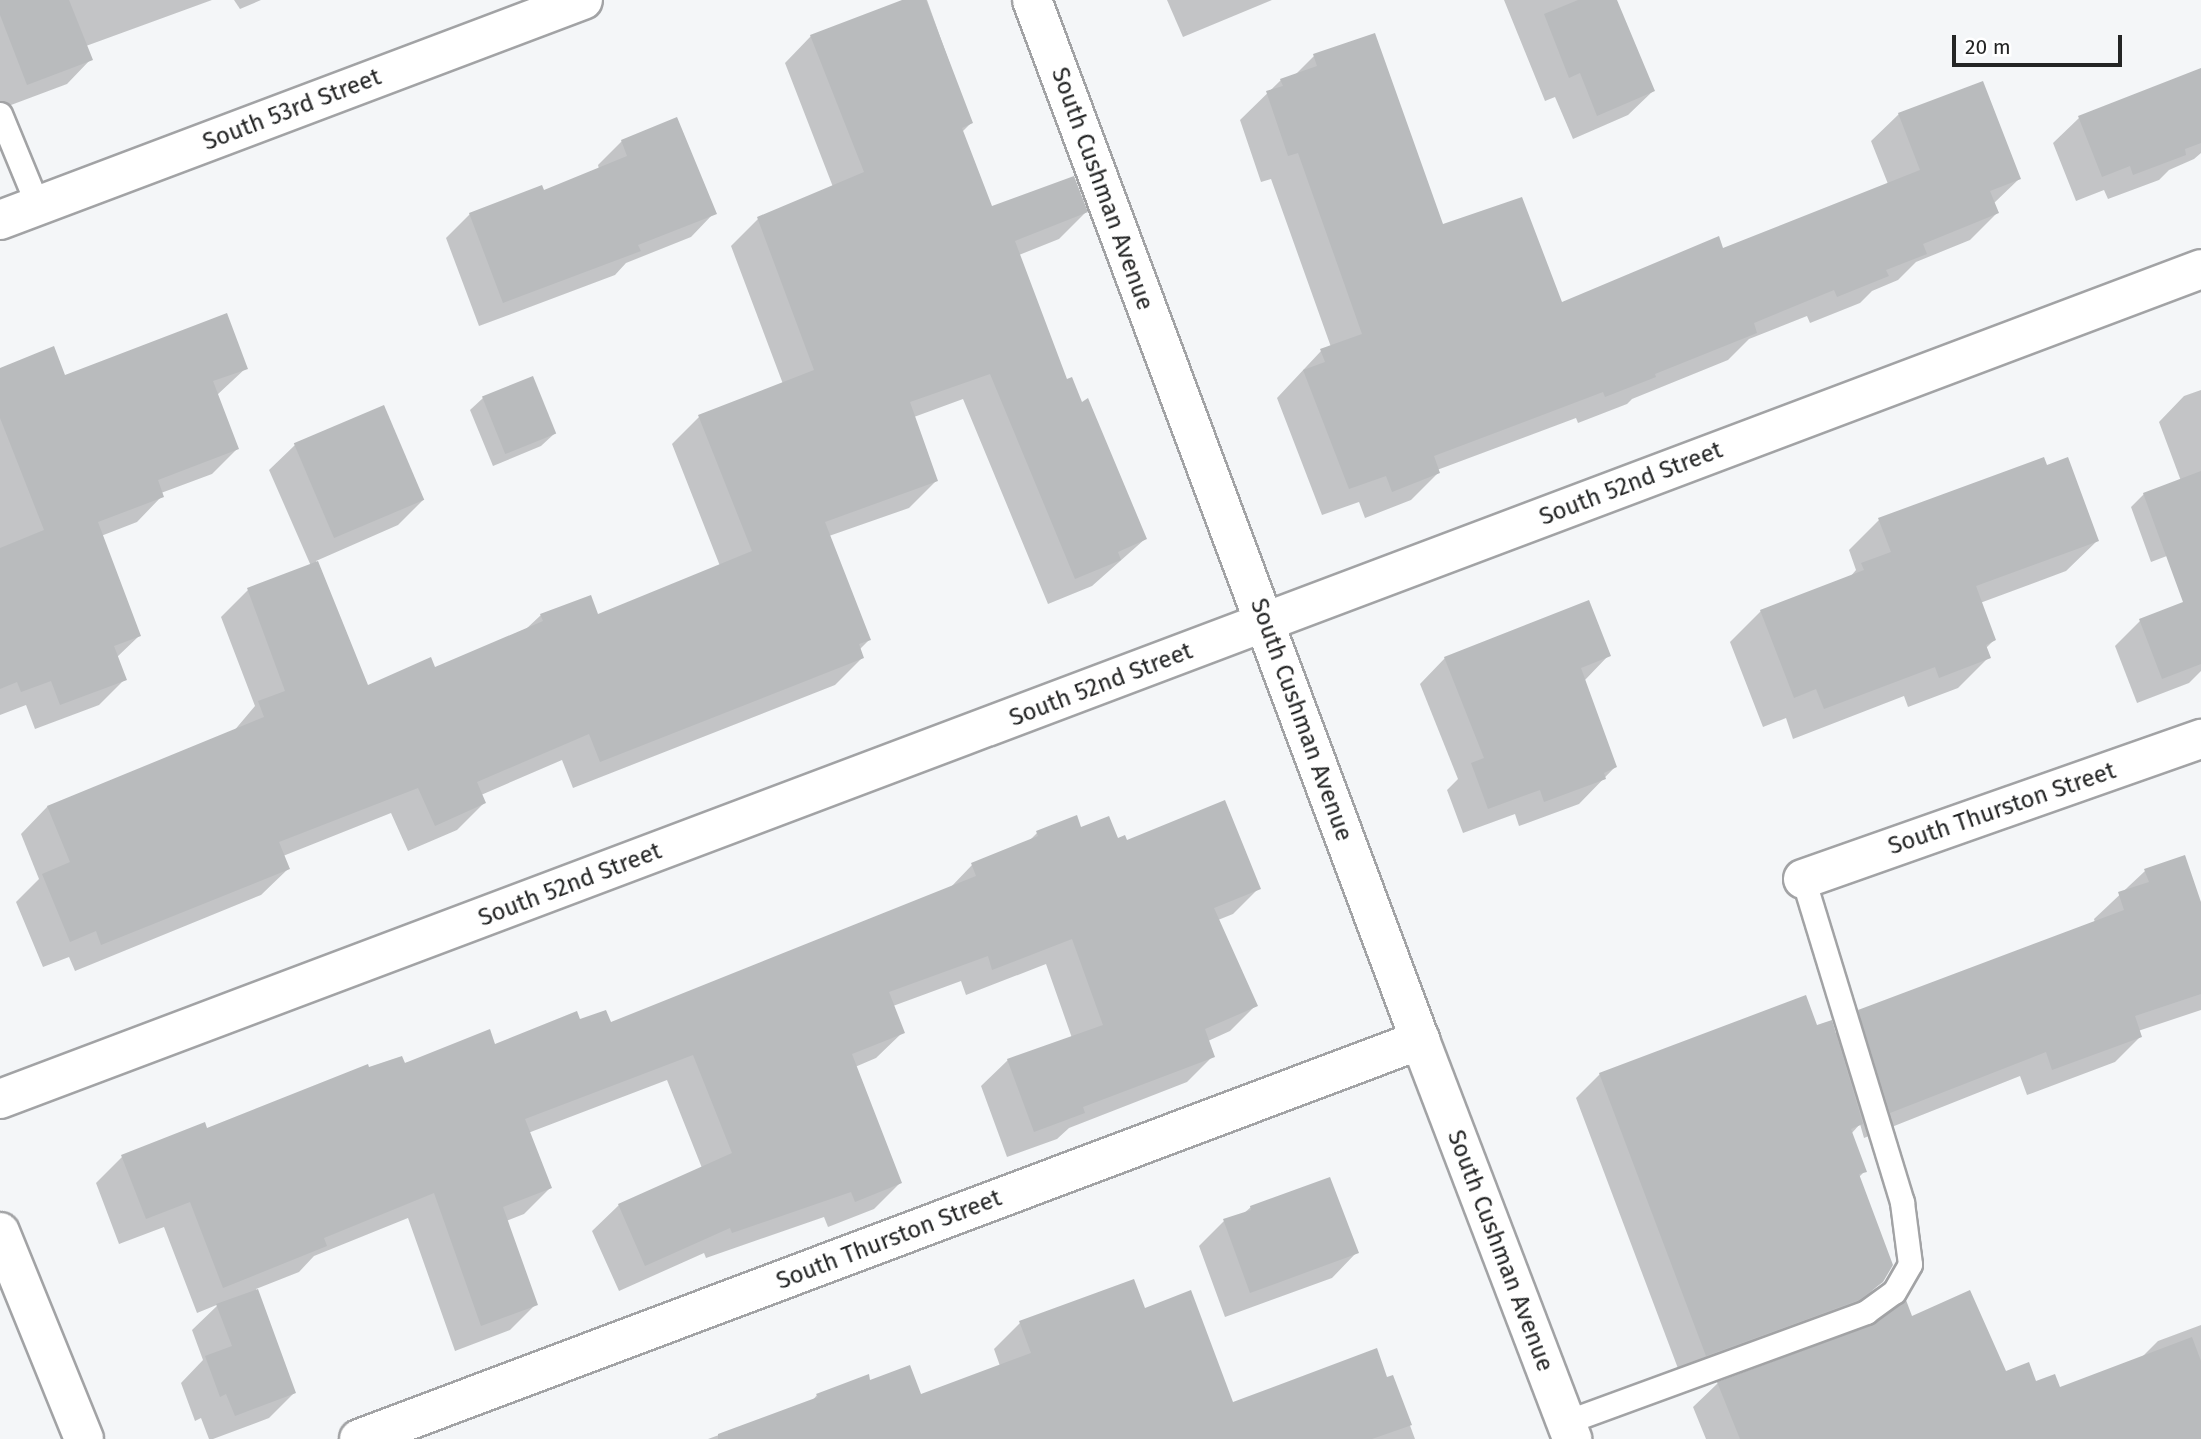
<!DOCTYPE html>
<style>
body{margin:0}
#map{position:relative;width:2201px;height:1439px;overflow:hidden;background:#f4f6f8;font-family:"Fira Sans",sans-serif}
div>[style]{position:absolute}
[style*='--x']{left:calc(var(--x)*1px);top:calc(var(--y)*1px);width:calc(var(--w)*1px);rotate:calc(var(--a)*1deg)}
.shadow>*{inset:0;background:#0003}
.building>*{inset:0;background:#b9bbbd;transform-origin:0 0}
.roads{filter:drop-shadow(2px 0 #a2a3a5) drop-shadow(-2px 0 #a2a3a5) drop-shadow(0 2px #a2a3a5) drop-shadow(0 -2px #a2a3a5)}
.service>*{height:23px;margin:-11.5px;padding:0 11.5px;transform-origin:11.5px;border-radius:11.5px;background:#fff}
.minor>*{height:38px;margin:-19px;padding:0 19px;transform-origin:19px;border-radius:19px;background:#fff}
span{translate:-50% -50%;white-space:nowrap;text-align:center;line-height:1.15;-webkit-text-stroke:5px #fff;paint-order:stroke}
.street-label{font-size:24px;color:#242525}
.scale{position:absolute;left:1952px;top:35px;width:170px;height:32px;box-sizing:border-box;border:4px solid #242525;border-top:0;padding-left:9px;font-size:21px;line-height:24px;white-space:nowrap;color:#242525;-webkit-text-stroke:5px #fff;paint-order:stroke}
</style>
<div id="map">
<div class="shadow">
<div style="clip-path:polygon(7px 0,212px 0,86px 46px,91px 59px,67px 84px,3px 108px,0 101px,0 3px)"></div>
<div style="clip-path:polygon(234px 0,261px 0,240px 9px)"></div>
<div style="clip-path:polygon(907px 0,927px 0,971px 123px,962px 132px,991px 208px,1086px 212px,1059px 239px,1019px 255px,1066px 381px,1145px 539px,1092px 586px,1048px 604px,963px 399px,914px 417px,936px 481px,909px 508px,829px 536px,869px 640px,859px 650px,862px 658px,835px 685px,573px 788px,562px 760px,481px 795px,484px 803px,457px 830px,408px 851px,391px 813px,283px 856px,288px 869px,261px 895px,75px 971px,69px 957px,43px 967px,16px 902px,39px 879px,21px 834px,47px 807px,233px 732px,255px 706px,221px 617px,248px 590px,311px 566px,269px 470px,295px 445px,423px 500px,398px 525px,316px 561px,367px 687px,434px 669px,526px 629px,541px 615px,597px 616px,720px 566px,672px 444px,699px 417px,783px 384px,731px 246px,758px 219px,833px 187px,785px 63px,811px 36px)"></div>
<div style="clip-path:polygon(1167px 0,1272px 0,1183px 37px)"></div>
<div style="clip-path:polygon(1504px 0,1615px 0,1653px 91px,1628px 115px,1573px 139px,1555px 97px,1545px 101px)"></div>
<div style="clip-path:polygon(1314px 56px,1442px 226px,1561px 305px,1722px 250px,1888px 184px,1871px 141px,1899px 114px,2019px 179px,1993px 204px,1997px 213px,1970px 240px,1916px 262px,1898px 280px,1872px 291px,1860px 303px,1810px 323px,1807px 316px,1749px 339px,1728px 360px,1632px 399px,1627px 404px,1578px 423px,1576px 418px,1437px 470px,1438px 473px,1411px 500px,1365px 518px,1359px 502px,1322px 515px,1277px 398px,1321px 351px,1331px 347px,1271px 179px,1261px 182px,1240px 120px,1281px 80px,1294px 76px)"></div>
<div style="clip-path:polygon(2201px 87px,2201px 153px,2194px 159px,2169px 170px,2159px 180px,2108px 199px,2104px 190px,2076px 201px,2053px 143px,2079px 118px)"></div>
<div style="clip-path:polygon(622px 141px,714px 213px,691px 237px,626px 263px,615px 275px,479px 326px,446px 238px,470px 214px,543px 192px,599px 169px,598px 165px)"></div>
<div style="clip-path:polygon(246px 368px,217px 395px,237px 449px,212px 474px,161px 493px,162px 496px,137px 522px,101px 536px,139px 636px,116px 658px,125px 679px,99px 705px,35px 729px,26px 705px,0 715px,0 370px,64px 377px)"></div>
<div style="clip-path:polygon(2201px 390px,2201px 543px,2151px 562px,2131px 507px,2144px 494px,2181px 481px,2159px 422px,2184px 396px)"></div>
<div style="clip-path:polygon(483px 398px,554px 434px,541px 446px,493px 466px,470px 410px)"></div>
<div style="clip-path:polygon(1879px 520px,2097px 541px,2066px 571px,1980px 603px,1994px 640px,1985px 649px,1989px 657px,1958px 688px,1908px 707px,1904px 696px,1793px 739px,1786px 718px,1763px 727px,1730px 642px,1761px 611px,1850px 577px,1856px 570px,1849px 550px)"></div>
<div style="clip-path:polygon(2140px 621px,2201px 623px,2201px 671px,2189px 683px,2137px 703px,2115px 646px)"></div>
<div style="clip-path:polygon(1609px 655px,1584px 681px,1615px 767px,1579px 804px,1519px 826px,1515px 814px,1463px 833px,1447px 790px,1458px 779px,1420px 684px,1445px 658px)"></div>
<div style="clip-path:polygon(1080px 829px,1259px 888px,1233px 914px,1218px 920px,1256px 1005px,1230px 1031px,1208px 1041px,1213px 1056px,1187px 1082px,1069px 1128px,1057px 1139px,1007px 1157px,981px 1086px,1008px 1060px,1072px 1038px,1046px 964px,966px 995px,961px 981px,893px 1006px,903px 1032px,876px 1058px,855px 1067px,900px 1183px,874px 1209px,828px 1227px,824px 1217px,706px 1258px,704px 1253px,619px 1291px,592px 1231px,619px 1205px,702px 1168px,667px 1080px,528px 1133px,550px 1188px,524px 1214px,506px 1221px,536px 1304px,510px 1330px,455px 1351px,408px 1218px,314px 1256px,299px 1272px,256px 1289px,294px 1393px,269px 1418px,213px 1439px,209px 1439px,201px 1418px,195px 1421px,181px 1383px,203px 1360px,192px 1330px,219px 1304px,197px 1313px,164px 1227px,119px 1244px,96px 1183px,122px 1157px,206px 1131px,368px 1070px,494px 1046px,579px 1022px,610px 1024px,949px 889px,972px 865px,1027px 843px,1037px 833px)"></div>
<div style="clip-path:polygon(2145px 871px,2201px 908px,2201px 1010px,2138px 1031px,2140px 1037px,2115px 1062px,2027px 1095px,2020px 1076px,1864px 1138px,1860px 1124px,1851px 1134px,1865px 1171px,1859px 1177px,1882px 1281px,1857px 1306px,1682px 1379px,1576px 1098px,1600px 1074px,1816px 1028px,1834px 1035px,1859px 1011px,2095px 923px,2094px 919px)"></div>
<div style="clip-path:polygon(1251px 1207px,1357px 1252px,1332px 1278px,1225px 1317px,1199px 1246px,1224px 1221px,1243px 1214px)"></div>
<div style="clip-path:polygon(1144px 1310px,1232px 1405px,1392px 1377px,1415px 1439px,708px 1439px,812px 1401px,817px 1395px,869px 1382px,920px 1396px,1000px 1366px,994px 1349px,1020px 1323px)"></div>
<div style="clip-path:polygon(1911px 1318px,2005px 1373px,2059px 1390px,2140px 1359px,2158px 1341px,2201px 1325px,2201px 1439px,1706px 1439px,1693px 1407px,1718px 1383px)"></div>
</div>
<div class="building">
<div style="clip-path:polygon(0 0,69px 0,93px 60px,27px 85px,0 15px)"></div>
<div style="clip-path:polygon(902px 0,926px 0,973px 123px,962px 128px,992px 206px,1074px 176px,1088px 212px,1015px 241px,1067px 379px,1072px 377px,1082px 402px,1088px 398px,1147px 539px,1118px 552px,1121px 560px,1075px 579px,990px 374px,910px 402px,938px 481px,825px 522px,871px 640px,859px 644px,864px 658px,600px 762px,589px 734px,477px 782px,486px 803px,435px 826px,418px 788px,279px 842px,290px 869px,101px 945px,96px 931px,70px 942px,42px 874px,70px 862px,47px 806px,264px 717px,258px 701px,285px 691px,247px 588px,318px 561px,368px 685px,431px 657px,435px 667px,543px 621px,540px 614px,591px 595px,598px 614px,752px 551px,698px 415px,814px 370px,757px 217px,864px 172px,810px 35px)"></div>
<div style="clip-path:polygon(1578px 0,1617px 0,1655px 91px,1597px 116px,1580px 73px,1569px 78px,1544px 14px)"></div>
<div style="clip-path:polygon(1375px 33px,1443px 224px,1522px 197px,1562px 302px,1719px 236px,1723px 248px,1920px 170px,1898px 113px,1983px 81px,2021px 179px,1990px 191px,1999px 213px,1923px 244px,1927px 254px,1886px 270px,1889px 276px,1837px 297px,1834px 290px,1754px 323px,1757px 333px,1655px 374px,1656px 377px,1605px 397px,1603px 392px,1434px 456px,1440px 473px,1392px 492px,1386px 476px,1349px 489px,1303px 370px,1325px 362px,1320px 349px,1362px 334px,1298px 153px,1288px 156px,1266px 91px,1283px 86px,1280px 79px,1317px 66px,1313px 54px)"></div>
<div style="clip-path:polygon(2201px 68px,2201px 143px,2185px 149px,2186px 155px,2133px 175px,2130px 166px,2102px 177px,2078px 116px)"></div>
<div style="clip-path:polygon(677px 117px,717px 214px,638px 245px,641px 251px,503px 303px,469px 213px,542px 185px,544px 190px,627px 156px,621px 140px)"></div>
<div style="clip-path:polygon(227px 313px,248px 369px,213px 381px,239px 449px,158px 480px,164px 497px,98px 522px,141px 636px,114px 646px,127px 680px,60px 705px,51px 681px,21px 692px,17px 682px,0 689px,0 548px,44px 530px,0 418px,0 368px,54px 346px,65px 375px)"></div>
<div style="left:533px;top:376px;width:62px;height:55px;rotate:68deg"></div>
<div style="left:384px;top:405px;width:103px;height:98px;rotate:67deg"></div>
<div style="clip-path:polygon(2044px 457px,2047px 465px,2068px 457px,2099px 541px,1976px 586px,1996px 640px,1986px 645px,1991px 658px,1939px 678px,1935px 667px,1824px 709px,1816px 689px,1794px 698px,1760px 610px,1864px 570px,1861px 563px,1891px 552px,1878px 518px)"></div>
<div style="clip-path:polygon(2201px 471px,2201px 664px,2162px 679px,2139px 619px,2183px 602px,2143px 493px)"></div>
<div style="clip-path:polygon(1589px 600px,1611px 656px,1581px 668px,1617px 767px,1604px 773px,1606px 779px,1544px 802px,1540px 790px,1488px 809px,1471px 763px,1484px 758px,1444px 657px)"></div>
<div style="clip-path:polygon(1225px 800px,1261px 889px,1214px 908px,1258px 1006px,1205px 1029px,1215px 1057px,1083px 1107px,1085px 1113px,1034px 1132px,1007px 1059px,1103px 1025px,1072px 939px,992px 970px,988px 956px,889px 992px,905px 1033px,852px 1054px,902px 1183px,855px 1202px,851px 1192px,732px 1233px,730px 1228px,645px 1266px,618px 1204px,732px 1153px,693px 1055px,525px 1119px,552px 1188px,503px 1207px,538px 1305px,481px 1326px,434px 1193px,324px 1238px,327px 1246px,223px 1288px,190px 1202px,146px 1219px,121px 1155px,205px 1122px,207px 1128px,368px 1064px,369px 1067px,402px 1056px,405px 1063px,490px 1029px,495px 1044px,577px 1011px,580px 1019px,606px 1010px,611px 1022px,976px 876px,971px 863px,1038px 836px,1036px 831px,1077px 815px,1081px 827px,1109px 816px,1118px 838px,1125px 835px,1127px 840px)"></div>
<div style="clip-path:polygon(2185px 855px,2201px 902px,2201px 994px,2135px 1016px,2142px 1037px,2052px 1070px,2046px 1052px,1890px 1113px,1858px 1010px,2124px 910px,2118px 892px,2149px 882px,2144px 869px)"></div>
<div style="clip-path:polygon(1806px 995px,1817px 1025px,1832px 1020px,1863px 1124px,1851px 1129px,1867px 1172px,1859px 1174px,1893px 1265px,1883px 1282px,1859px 1300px,1706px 1356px,1599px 1073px)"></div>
<div style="clip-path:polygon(1330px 1177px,1359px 1253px,1250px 1293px,1223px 1219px,1251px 1210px,1250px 1206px)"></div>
<div style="clip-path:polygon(1134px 1279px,1145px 1308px,1191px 1290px,1233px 1402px,1377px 1348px,1387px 1377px,1393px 1375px,1412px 1425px,1372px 1439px,718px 1439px,718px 1434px,818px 1397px,816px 1394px,869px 1374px,870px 1380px,910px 1365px,921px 1394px,1031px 1353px,1019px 1321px)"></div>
<div style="clip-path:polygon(258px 1289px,296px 1393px,235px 1416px,226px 1394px,220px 1397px,205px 1356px,232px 1346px,216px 1304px)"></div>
<div style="clip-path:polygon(1970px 1290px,2006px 1371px,2029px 1362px,2036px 1381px,2055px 1374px,2060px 1387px,2192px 1337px,2201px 1361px,2201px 1439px,1740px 1439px,1717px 1382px,1871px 1325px,1906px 1300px,1912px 1316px)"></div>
</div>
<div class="roads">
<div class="service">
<div style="--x:0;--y:114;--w:100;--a:67.6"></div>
<div style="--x:1566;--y:1422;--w:320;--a:-20.1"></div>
<div style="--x:1866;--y:1312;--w:34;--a:-36"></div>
<div style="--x:1894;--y:1292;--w:32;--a:-60"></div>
<div style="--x:1910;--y:1264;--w:63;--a:-97.4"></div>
<div style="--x:1902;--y:1202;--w:338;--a:-107"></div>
</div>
<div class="minor">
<div style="--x:1032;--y:0;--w:1110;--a:69.54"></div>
<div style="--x:1420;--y:1040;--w:427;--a:69.1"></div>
<div style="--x:0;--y:220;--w:623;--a:-20.67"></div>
<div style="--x:1803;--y:879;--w:422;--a:-19.4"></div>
<div style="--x:0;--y:1099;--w:2352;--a:-20.66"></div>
<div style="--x:0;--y:1232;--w:223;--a:67.9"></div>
<div style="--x:359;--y:1439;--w:1134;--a:-20.61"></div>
</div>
</div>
<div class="street-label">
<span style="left:292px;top:110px;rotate:-21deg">South 53rd Street</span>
<span style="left:1102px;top:189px;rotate:70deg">South Cushman Avenue</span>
<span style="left:1631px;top:484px;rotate:-21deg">South 52nd Street</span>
<span style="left:1101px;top:685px;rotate:-21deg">South 52nd Street</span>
<span style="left:1301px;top:720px;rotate:70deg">South Cushman Avenue</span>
<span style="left:2002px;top:809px;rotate:-19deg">South Thurston Street</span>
<span style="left:570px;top:885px;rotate:-21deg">South 52nd Street</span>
<span style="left:889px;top:1240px;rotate:-21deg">South Thurston Street</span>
<span style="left:1500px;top:1251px;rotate:69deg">South Cushman Avenue</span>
</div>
<div class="scale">20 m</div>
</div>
